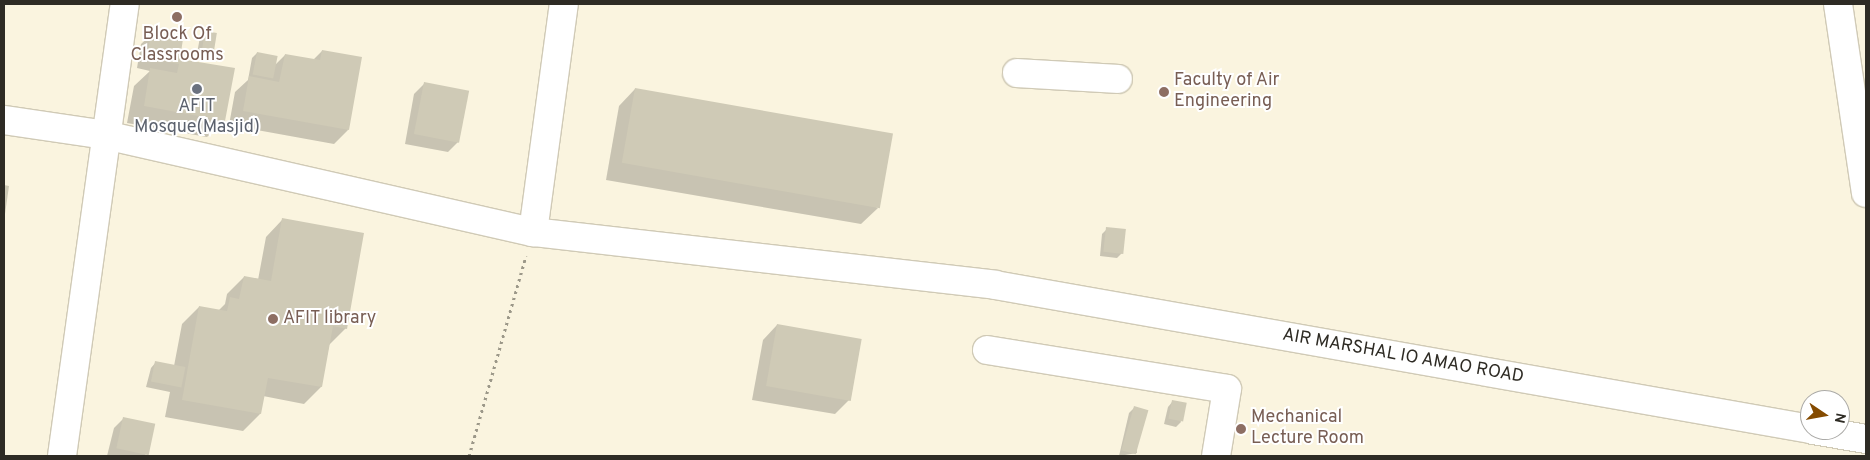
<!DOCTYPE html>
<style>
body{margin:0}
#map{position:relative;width:1870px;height:460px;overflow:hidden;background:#faf4df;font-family:Overpass,sans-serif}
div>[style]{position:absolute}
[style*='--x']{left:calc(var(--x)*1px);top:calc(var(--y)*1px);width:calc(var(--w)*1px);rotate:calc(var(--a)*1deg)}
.shadow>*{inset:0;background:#0003}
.building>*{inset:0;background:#cfcab6;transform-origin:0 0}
.path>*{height:3px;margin-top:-1.5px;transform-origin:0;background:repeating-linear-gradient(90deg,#9c9889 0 2.5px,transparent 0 6.5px)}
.roads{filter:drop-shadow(1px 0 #d0cab6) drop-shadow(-1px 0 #d0cab6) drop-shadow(0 1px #d0cab6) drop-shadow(0 -1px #d0cab6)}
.minor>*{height:28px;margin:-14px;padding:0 14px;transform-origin:14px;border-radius:14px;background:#fff}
.dots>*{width:14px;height:14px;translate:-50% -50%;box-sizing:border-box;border:2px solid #fff;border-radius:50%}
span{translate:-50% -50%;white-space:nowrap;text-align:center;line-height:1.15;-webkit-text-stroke:4px #fff;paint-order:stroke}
.education-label{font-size:18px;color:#785e54}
.left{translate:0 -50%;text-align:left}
.worship-label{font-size:18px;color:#5b616d}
.street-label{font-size:18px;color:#2e2b24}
.frame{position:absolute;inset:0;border:5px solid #2e2b24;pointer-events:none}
.north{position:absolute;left:1800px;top:390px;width:50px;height:50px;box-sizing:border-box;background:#fff;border:1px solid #abaaa7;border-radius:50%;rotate:102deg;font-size:14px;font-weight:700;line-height:20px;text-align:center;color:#2e2b24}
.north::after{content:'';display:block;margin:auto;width:18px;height:22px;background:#854b00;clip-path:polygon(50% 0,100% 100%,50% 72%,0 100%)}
</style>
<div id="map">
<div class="shadow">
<div style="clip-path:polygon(205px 32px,211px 55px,206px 60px,196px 59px,200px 37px)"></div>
<div style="clip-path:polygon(152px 34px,178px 63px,180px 60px,224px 120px,207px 137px,127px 123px,134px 86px,150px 71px,137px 68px,141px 44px)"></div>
<div style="clip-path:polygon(322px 51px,348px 130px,334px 144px,229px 125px,235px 92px,248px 80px,252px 58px,257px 53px,275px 65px,285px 55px,313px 60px)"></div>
<div style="clip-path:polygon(425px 83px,458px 142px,448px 152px,405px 144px,414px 94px)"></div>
<div style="clip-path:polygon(635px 89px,878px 208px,861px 224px,606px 180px,619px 106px)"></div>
<div style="clip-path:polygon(282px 220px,346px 328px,329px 345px,321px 387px,304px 404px,263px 396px,260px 414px,243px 431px,165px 417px,170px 392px,146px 387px,151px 368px,156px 362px,174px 366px,182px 324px,199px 307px,218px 311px,225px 304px,227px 294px,244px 277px,258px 280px,266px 237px)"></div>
<div style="clip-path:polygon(1107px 229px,1122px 253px,1117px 258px,1100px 256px,1102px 234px)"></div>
<div style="clip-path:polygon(777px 325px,849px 400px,835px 414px,752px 400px,763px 340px)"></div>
<div style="clip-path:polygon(1173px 401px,1181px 422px,1176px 427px,1164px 424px,1168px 407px)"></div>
<div style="clip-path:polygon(1134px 408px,1137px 453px,1119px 456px,1129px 413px)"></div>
<div style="clip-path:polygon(124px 418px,146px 454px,144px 456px,107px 456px,114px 428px)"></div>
</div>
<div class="building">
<div style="left:205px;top:31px;width:12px;height:23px;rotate:9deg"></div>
<div style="clip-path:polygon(151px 33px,183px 39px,180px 59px,235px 68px,225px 121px,144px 106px,150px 68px,177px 73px,179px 64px,147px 58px)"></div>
<div style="clip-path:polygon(322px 50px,362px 57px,349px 130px,243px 111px,249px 76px,279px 82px,285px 54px,320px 60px)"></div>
<div style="left:257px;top:52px;width:21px;height:23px;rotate:11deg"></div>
<div style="left:424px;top:82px;width:46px;height:53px;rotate:11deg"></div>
<div style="left:635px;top:88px;width:262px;height:76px;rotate:10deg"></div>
<div style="clip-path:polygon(4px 185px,9px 186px,5px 214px,4px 214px)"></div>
<div style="clip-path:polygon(282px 218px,364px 233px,347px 329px,333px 326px,322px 387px,268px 378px,261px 414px,182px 400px,199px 306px,227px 311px,230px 297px,239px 299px,244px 276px,271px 281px)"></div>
<div style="left:1106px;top:227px;width:20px;height:25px;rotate:6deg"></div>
<div style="left:777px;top:324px;width:86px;height:63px;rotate:10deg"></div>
<div style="left:155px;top:361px;width:31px;height:21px;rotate:11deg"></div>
<div style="left:1172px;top:400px;width:15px;height:19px;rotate:11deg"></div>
<div style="left:1134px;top:406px;width:15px;height:46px;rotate:16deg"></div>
<div style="left:123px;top:417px;width:33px;height:32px;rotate:12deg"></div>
</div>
<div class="path">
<div style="--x:469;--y:456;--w:208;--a:-74.1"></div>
</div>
<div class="roads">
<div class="minor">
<div style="--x:1838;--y:4;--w:191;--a:81.6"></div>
<div style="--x:1017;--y:73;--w:101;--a:3.4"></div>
<div style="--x:4;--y:120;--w:102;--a:8.4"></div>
<div style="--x:105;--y:135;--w:439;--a:12.8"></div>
<div style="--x:533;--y:232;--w:465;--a:6.5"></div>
<div style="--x:995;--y:285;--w:828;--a:10.02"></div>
<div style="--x:533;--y:232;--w:230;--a:-82.3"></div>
<div style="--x:987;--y:350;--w:243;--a:9.2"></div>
<div style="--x:1227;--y:389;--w:68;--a:99.3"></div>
<div style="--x:1813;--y:430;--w:54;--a:9.6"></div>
<div style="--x:62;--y:456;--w:456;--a:-82.1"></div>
</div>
</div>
<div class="dots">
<div style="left:177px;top:17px;background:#8d6e63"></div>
<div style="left:197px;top:89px;background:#6b7280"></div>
<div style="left:1164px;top:92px;background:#8d6e63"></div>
<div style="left:273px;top:319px;background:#8d6e63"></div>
<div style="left:1241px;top:429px;background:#8d6e63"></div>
</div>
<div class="education-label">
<span style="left:177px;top:46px">Block Of<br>Classrooms</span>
<span class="left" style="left:1174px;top:92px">Faculty of Air<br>Engineering</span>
<span class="left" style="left:283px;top:319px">AFIT library</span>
<span class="left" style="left:1251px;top:429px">Mechanical<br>Lecture Room</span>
</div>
<div class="worship-label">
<span style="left:197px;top:118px">AFIT<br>Mosque(Masjid)</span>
</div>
<div class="street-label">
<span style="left:1403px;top:357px;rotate:10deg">AIR MARSHAL IO AMAO ROAD</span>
</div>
<div class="frame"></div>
<div class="north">N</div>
</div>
